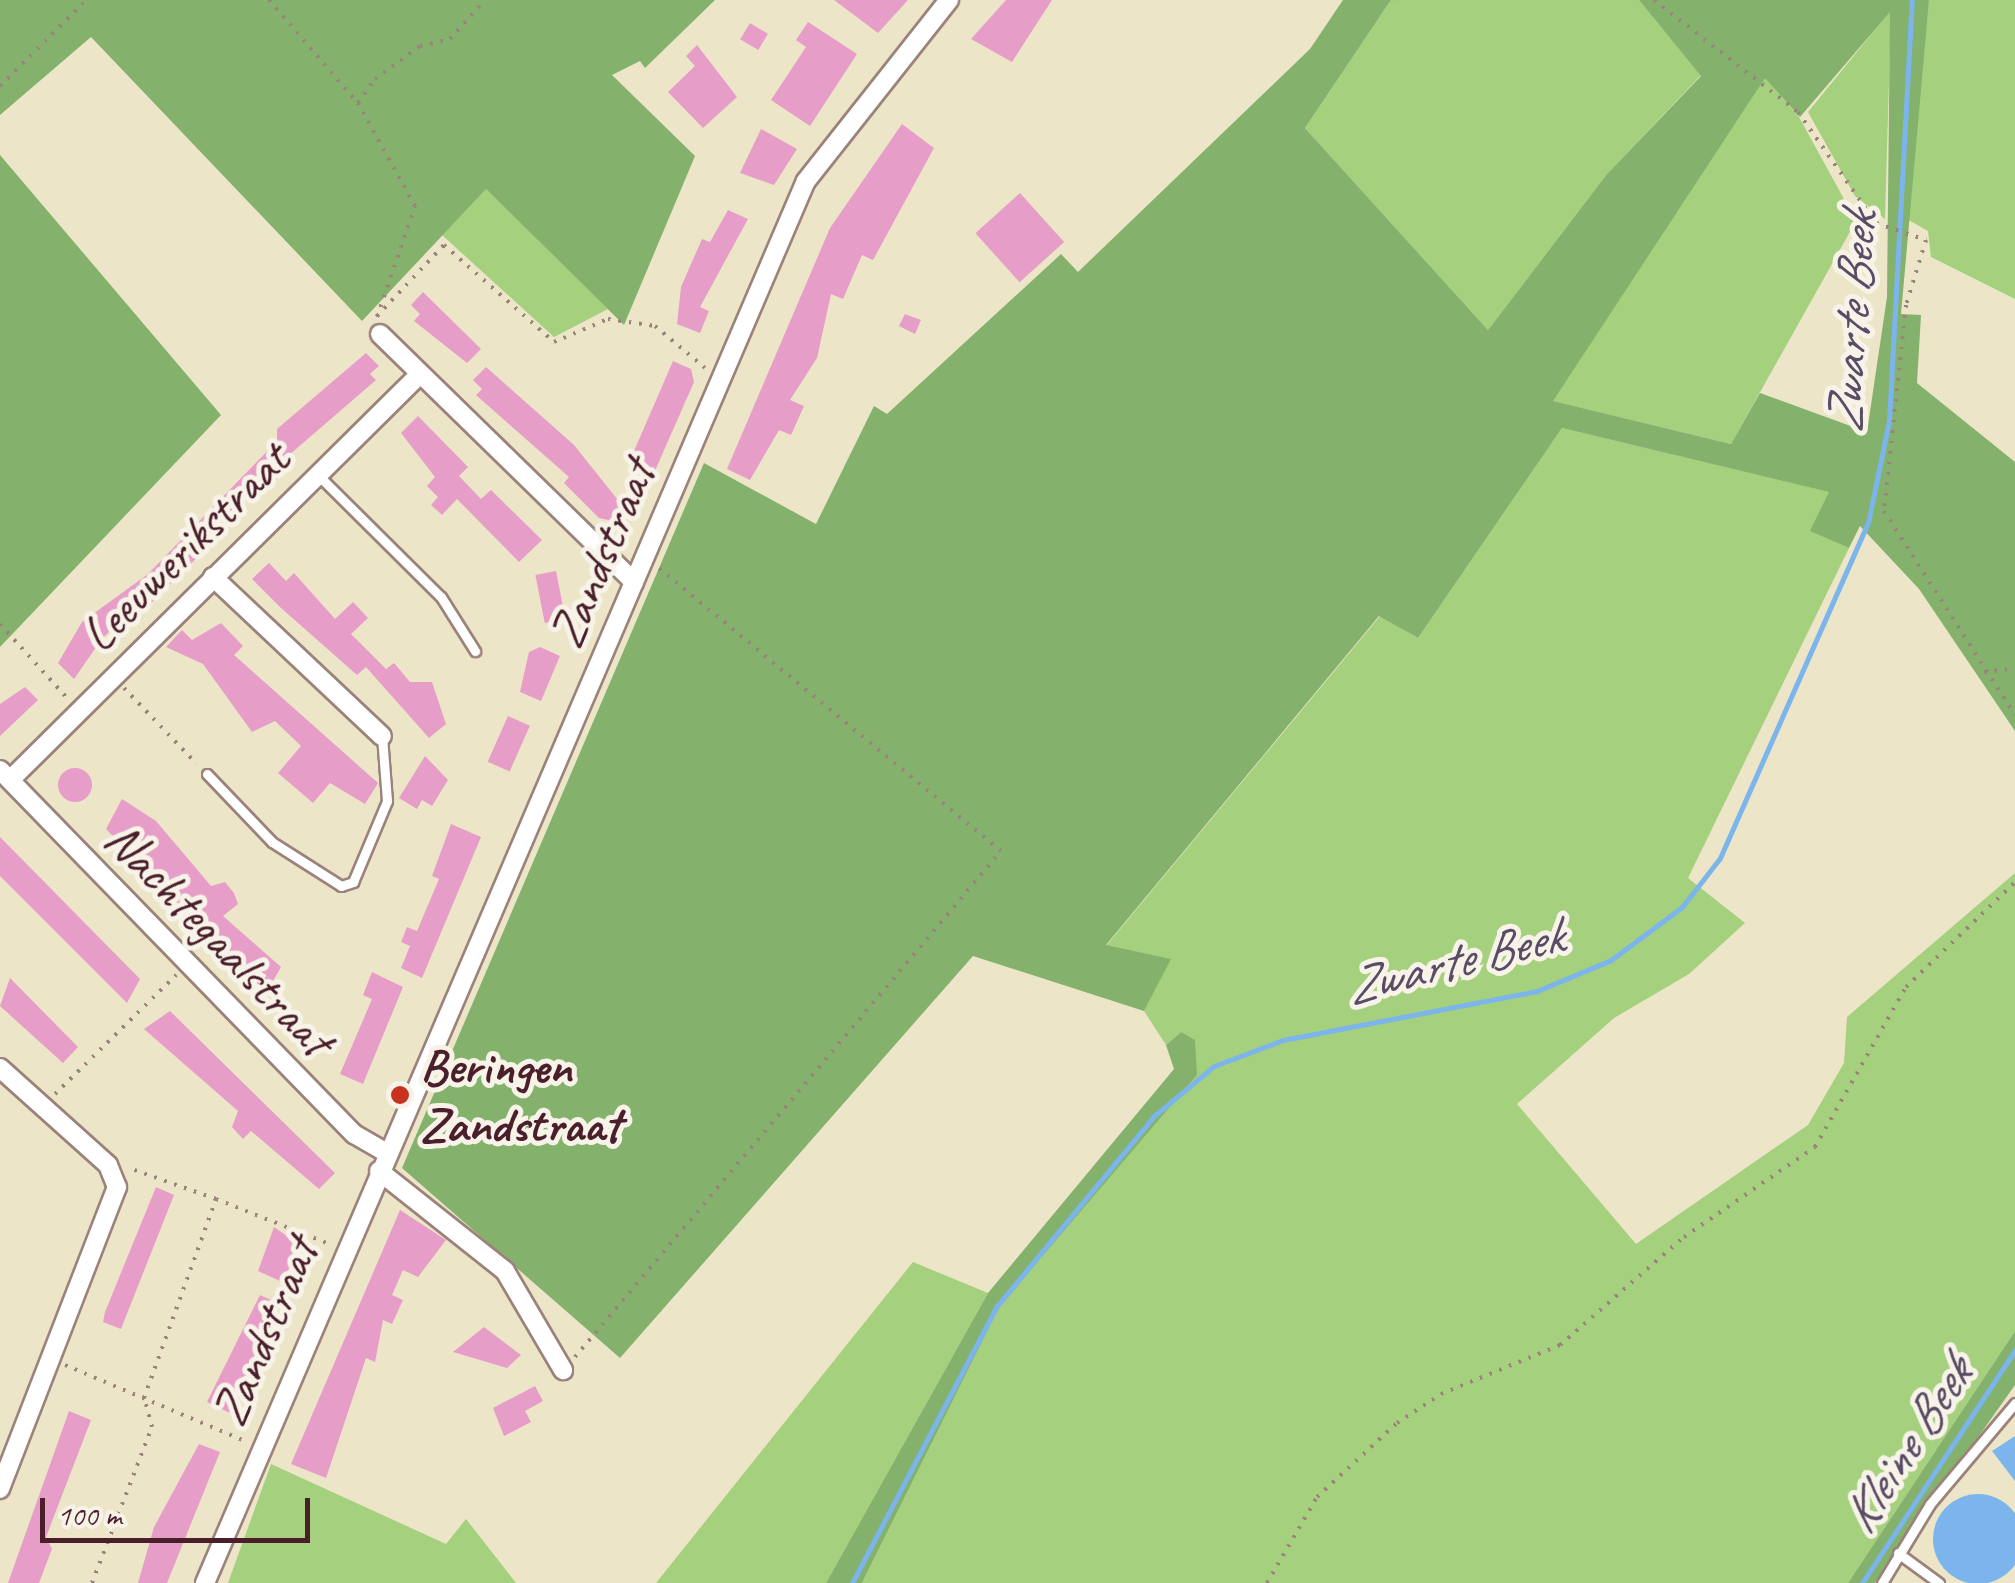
<!DOCTYPE html>
<style>
body{margin:0}
#map{position:relative;width:2015px;height:1583px;overflow:hidden;background:#ece5c8;font-family:Caveat,sans-serif}
div>[style]{position:absolute}
[style*='--x']{left:calc(var(--x)*1px);top:calc(var(--y)*1px);width:calc(var(--w)*1px);rotate:calc(var(--a)*1deg)}
.green>*{inset:0;background:#a5d07d}
.forest>*{inset:0;background:#84b26c}
.water>*{inset:0;background:#7cb4ec}
.round{border-radius:50%}
.stream>*{height:5px;margin:-2.5px;padding:0 2.5px;transform-origin:2.5px;border-radius:2.5px;background:#7cb4ec}
.building>*{inset:0;background:#e69ec8;transform-origin:0 0}
.path>*{height:4px;margin-top:-2px;transform-origin:0;background:repeating-linear-gradient(90deg,#9b827a 0 2.5px,transparent 0 10.5px)}
.roads{filter:drop-shadow(2px 0 #9b827a) drop-shadow(-2px 0 #9b827a) drop-shadow(0 2px #9b827a) drop-shadow(0 -2px #9b827a)}
.lane>*{height:9px;margin:-4.5px;padding:0 4.5px;transform-origin:4.5px;border-radius:4.5px;background:#fff}
.street>*{height:18px;margin:-9px;padding:0 9px;transform-origin:9px;border-radius:9px;background:#fff}
.dots>*{width:28px;height:28px;translate:-50% -50%;box-sizing:border-box;border:5px solid #f7f3e8;border-radius:50%}
span{translate:-50% -50%;white-space:nowrap;text-align:center;line-height:1.15;-webkit-text-stroke:10px #f7f3e8;paint-order:stroke}
.street-label{font-size:50px;color:#4a1f2b}
.poi-label{font-size:50px;color:#4a1f2b;font-weight:700}
.left{translate:0 -50%;text-align:left}
.water-label{font-size:52px;color:#594c65;font-style:italic}
.scale{position:absolute;left:40px;top:1498px;width:270px;height:45px;box-sizing:border-box;border:5px solid #4a1f2b;border-top:0;padding-left:12px;font-size:30px;line-height:35px;white-space:nowrap;color:#4a1f2b;-webkit-text-stroke:8px #f7f3e8;paint-order:stroke}
</style>
<div id="map">
<div class="green">
<div style="clip-path:polygon(1391px 0,1639px 0,1701px 75px,1607px 174px,1488px 330px,1305px 128px)"></div>
<div style="clip-path:polygon(1929px 0,2015px 0,2015px 299px,1931px 257px,1928px 231px,1905px 218px)"></div>
<div style="clip-path:polygon(1891px 10px,1885px 219px,1855px 196px,1808px 112px)"></div>
<div style="clip-path:polygon(1765px 77px,1799px 117px,1856px 221px,1731px 444px,1552px 401px)"></div>
<div style="clip-path:polygon(486px 189px,608px 309px,554px 337px,442px 235px)"></div>
<div style="clip-path:polygon(1562px 428px,1830px 492px,1811px 531px,1849px 548px,1688px 878px,1745px 923px,1689px 974px,1614px 1018px,1517px 1104px,1636px 1244px,1808px 1125px,1844px 1063px,1847px 1017px,2015px 873px,2015px 1331px,1848px 1583px,862px 1583px,1000px 1306px,1196px 1075px,1181px 1032px,1166px 1045px,1144px 1011px,1170px 959px,1106px 946px,1380px 616px,1418px 638px)"></div>
<div style="clip-path:polygon(913px 1262px,988px 1293px,826px 1583px,656px 1583px)"></div>
<div style="clip-path:polygon(271px 1464px,446px 1544px,466px 1519px,516px 1583px,228px 1583px)"></div>
</div>
<div class="forest">
<div style="clip-path:polygon(0 0,715px 0,645px 68px,640px 61px,612px 75px,695px 156px,624px 325px,486px 189px,362px 321px,91px 37px,0 115px)"></div>
<div style="clip-path:polygon(evenodd,1343px 0,1391px 0,1305px 128px,1488px 330px,1607px 174px,1701px 76px,1639px 0,1929px 0,1901px 314px,1921px 315px,1917px 383px,2015px 462px,2015px 731px,1919px 589px,1860px 526px,1849px 548px,1810px 531px,1829px 492px,1562px 428px,1418px 638px,1379px 616px,1106px 945px,1171px 959px,1144px 1011px,973px 956px,620px 1358px,402px 1168px,704px 463px,816px 524px,874px 406px,887px 414px,1061px 254px,1078px 272px,1310px 49px,1343px 0,1890px 12px,1887px 297px,1867px 432px,1760px 393px,1731px 444px,1553px 401px,1765px 78px,1800px 117px,1890px 12px)"></div>
<div style="clip-path:polygon(0 155px,221px 415px,0 647px)"></div>
<div style="clip-path:polygon(1181px 1032px,1195px 1040px,1197px 1075px,1000px 1306px,862px 1583px,826px 1583px,988px 1293px,1174px 1069px,1166px 1045px)"></div>
<div style="clip-path:polygon(2015px 1331px,2015px 1385px,1875px 1583px,1848px 1583px)"></div>
</div>
<div class="water">
<div style="clip-path:polygon(2015px 1436px,2015px 1481px,1992px 1451px)"></div>
<div class="round" style="left:1933px;top:1494px;width:90px;height:90px"></div>
</div>
<div class="stream">
<div style="--x:852;--y:1583;--w:313;--a:-62.4"></div>
<div style="--x:997;--y:1306;--w:246;--a:-50.4"></div>
<div style="--x:1154;--y:1116;--w:78;--a:-39.8"></div>
<div style="--x:1214;--y:1066;--w:74;--a:-20.6"></div>
<div style="--x:1283;--y:1040;--w:259;--a:-10.9"></div>
<div style="--x:1537;--y:991;--w:80;--a:-22.7"></div>
<div style="--x:1611;--y:960;--w:89;--a:-36.7"></div>
<div style="--x:1682;--y:907;--w:62;--a:-52.2"></div>
<div style="--x:1720;--y:858;--w:366;--a:-66.2"></div>
<div style="--x:1868;--y:523;--w:104;--a:-78.4"></div>
<div style="--x:1889;--y:421;--w:422;--a:-86.9"></div>
<div style="--x:1862;--y:1583;--w:279;--a:-56.7"></div>
</div>
<div class="building">
<div style="clip-path:polygon(834px 0,908px 0,878px 33px)"></div>
<div style="clip-path:polygon(1006px 0,1052px 0,1012px 62px,971px 39px)"></div>
<div style="clip-path:polygon(808px 22px,857px 54px,810px 126px,771px 100px,806px 47px,796px 40px)"></div>
<div style="left:750px;top:23px;width:21px;height:19px;rotate:31deg"></div>
<div style="clip-path:polygon(697px 45px,737px 97px,703px 128px,668px 92px,695px 66px,686px 56px)"></div>
<div style="clip-path:polygon(902px 124px,934px 148px,873px 260px,862px 255px,843px 299px,831px 294px,817px 358px,790px 400px,804px 406px,791px 435px,779px 430px,750px 480px,727px 469px,830px 228px)"></div>
<div style="clip-path:polygon(761px 129px,797px 149px,774px 185px,740px 173px)"></div>
<div style="left:1020px;top:193px;width:66px;height:60px;rotate:48deg"></div>
<div style="clip-path:polygon(728px 210px,748px 219px,700px 307px,709px 311px,700px 333px,677px 324px,681px 287px,702px 239px,710px 242px)"></div>
<div style="clip-path:polygon(423px 292px,481px 349px,467px 363px,414px 321px,420px 314px,411px 305px)"></div>
<div style="clip-path:polygon(905px 314px,921px 320px,915px 334px,899px 326px)"></div>
<div style="clip-path:polygon(366px 353px,379px 366px,370px 374px,376px 380px,281px 462px,287px 469px,252px 503px,246px 497px,222px 521px,228px 527px,145px 609px,139px 602px,101px 640px,74px 679px,58px 663px,82px 622px,148px 574px,277px 441px,277px 429px)"></div>
<div style="clip-path:polygon(673px 361px,691px 369px,694px 382px,654px 473px,633px 464px,634px 451px)"></div>
<div style="clip-path:polygon(486px 367px,574px 445px,625px 509px,613px 521px,599px 518px,564px 483px,569px 477px,476px 395px,482px 389px,473px 380px)"></div>
<div style="clip-path:polygon(418px 416px,468px 467px,459px 476px,481px 499px,491px 490px,542px 540px,519px 562px,457px 499px,442px 515px,431px 505px,438px 497px,427px 486px,435px 477px,401px 433px)"></div>
<div style="clip-path:polygon(269px 563px,286px 581px,294px 573px,335px 619px,353px 602px,368px 618px,351px 634px,386px 669px,394px 663px,410px 682px,432px 682px,446px 724px,429px 738px,366px 667px,357px 675px,281px 608px,252px 579px)"></div>
<div style="left:556px;top:571px;width:49px;height:21px;rotate:79deg"></div>
<div style="clip-path:polygon(221px 623px,243px 646px,234px 655px,378px 783px,365px 804px,330px 783px,313px 803px,278px 773px,301px 746px,275px 721px,252px 732px,203px 664px,166px 647px,182px 630px,192px 640px)"></div>
<div style="clip-path:polygon(540px 647px,560px 656px,541px 701px,520px 692px,529px 652px)"></div>
<div style="clip-path:polygon(25px 687px,38px 700px,0 736px,0 704px)"></div>
<div style="left:508px;top:716px;width:24px;height:50px;rotate:24deg"></div>
<div style="clip-path:polygon(425px 756px,448px 780px,432px 806px,422px 800px,417px 809px,399px 798px)"></div>
<div class="round" style="left:58px;top:768px;width:34px;height:34px"></div>
<div style="clip-path:polygon(122px 799px,156px 821px,211px 886px,225px 882px,234px 893px,238px 904px,223px 916px,281px 967px,265px 995px,106px 829px)"></div>
<div style="clip-path:polygon(451px 824px,481px 837px,422px 978px,401px 968px,410px 946px,401px 942px,407px 927px,417px 931px,439px 879px,432px 876px)"></div>
<div style="clip-path:polygon(0 837px,140px 979px,127px 1003px,0 876px)"></div>
<div style="clip-path:polygon(372px 972px,403px 987px,363px 1084px,340px 1074px,372px 999px,363px 995px)"></div>
<div style="clip-path:polygon(10px 978px,78px 1047px,63px 1063px,0 1006px)"></div>
<div style="clip-path:polygon(170px 1011px,335px 1173px,319px 1189px,251px 1131px,243px 1139px,232px 1127px,238px 1111px,144px 1029px)"></div>
<div style="clip-path:polygon(156px 1187px,174px 1195px,121px 1329px,103px 1322px,105px 1312px)"></div>
<div style="clip-path:polygon(400px 1210px,446px 1240px,418px 1277px,403px 1270px,392px 1295px,403px 1300px,392px 1324px,383px 1320px,375px 1362px,366px 1358px,326px 1478px,291px 1464px)"></div>
<div style="clip-path:polygon(274px 1227px,304px 1248px,280px 1281px,258px 1271px)"></div>
<div style="clip-path:polygon(260px 1295px,280px 1304px,232px 1414px,207px 1402px)"></div>
<div style="clip-path:polygon(484px 1327px,521px 1355px,507px 1368px,453px 1352px)"></div>
<div style="clip-path:polygon(535px 1386px,543px 1401px,525px 1411px,531px 1422px,504px 1436px,493px 1408px)"></div>
<div style="clip-path:polygon(69px 1411px,91px 1420px,46px 1537px,52px 1549px,39px 1583px,8px 1583px)"></div>
<div style="clip-path:polygon(199px 1444px,220px 1452px,167px 1583px,138px 1583px,154px 1527px)"></div>
</div>
<div class="path">
<div style="--x:269;--y:0;--w:135;--a:49.2"></div>
<div style="--x:1654;--y:0;--w:182;--a:37.9"></div>
<div style="--x:1798;--y:112;--w:136;--a:54.9"></div>
<div style="--x:1876;--y:223;--w:53;--a:18.8"></div>
<div style="--x:1926;--y:240;--w:68;--a:107.1"></div>
<div style="--x:1906;--y:305;--w:207;--a:96.1"></div>
<div style="--x:1884;--y:511;--w:242;--a:57.3"></div>
<div style="--x:0;--y:86;--w:122;--a:-45"></div>
<div style="--x:377;--y:316;--w:98;--a:-46.7"></div>
<div style="--x:444;--y:245;--w:147;--a:41.4"></div>
<div style="--x:554;--y:342;--w:59;--a:-23.1"></div>
<div style="--x:608;--y:319;--w:48;--a:8.5"></div>
<div style="--x:655;--y:326;--w:65;--a:40"></div>
<div style="--x:377;--y:317;--w:117;--a:-71.1"></div>
<div style="--x:415;--y:206;--w:118;--a:-119"></div>
<div style="--x:358;--y:103;--w:29;--a:-55"></div>
<div style="--x:375;--y:79;--w:56;--a:-36.3"></div>
<div style="--x:420;--y:46;--w:31;--a:-13"></div>
<div style="--x:450;--y:39;--w:52;--a:-48.1"></div>
<div style="--x:0;--y:624;--w:100;--a:47.8"></div>
<div style="--x:1984;--y:672;--w:31;--a:-7"></div>
<div style="--x:124;--y:688;--w:105;--a:46.2"></div>
<div style="--x:55;--y:1094;--w:170;--a:-44.5"></div>
<div style="--x:216;--y:1199;--w:125;--a:21.6"></div>
<div style="--x:575;--y:1357;--w:661;--a:-49.91"></div>
<div style="--x:1001;--y:851;--w:444;--a:-140.4"></div>
<div style="--x:65;--y:1365;--w:195;--a:22.9"></div>
<div style="--x:92;--y:1583;--w:167;--a:-69"></div>
<div style="--x:152;--y:1427;--w:30;--a:-105"></div>
<div style="--x:144;--y:1398;--w:212;--a:-70.1"></div>
<div style="--x:216;--y:1199;--w:92;--a:-160.4"></div>
<div style="--x:1267;--y:1583;--w:99;--a:-59.8"></div>
<div style="--x:1317;--y:1497;--w:109;--a:-42.8"></div>
<div style="--x:1397;--y:1423;--w:53;--a:-33.4"></div>
<div style="--x:1441;--y:1394;--w:129;--a:-22.4"></div>
<div style="--x:1560;--y:1345;--w:164;--a:-41.1"></div>
<div style="--x:1684;--y:1237;--w:159;--a:-34.5"></div>
<div style="--x:1815;--y:1147;--w:184;--a:-60.4"></div>
<div style="--x:1906;--y:987;--w:151;--a:-43.9"></div>
</div>
<div class="roads">
<div class="lane">
<div style="--x:318;--y:475;--w:173;--a:44.8"></div>
<div style="--x:441;--y:597;--w:64;--a:57.8"></div>
<div style="--x:207;--y:774;--w:94;--a:46.3"></div>
<div style="--x:272;--y:842;--w:82;--a:32.5"></div>
<div style="--x:341;--y:886;--w:13;--a:-18"></div>
<div style="--x:353;--y:882;--w:88;--a:-67.2"></div>
<div style="--x:387;--y:801;--w:65;--a:-94.4"></div>
<div style="--x:1898;--y:1553;--w:51;--a:36.2"></div>
<div style="--x:1882;--y:1583;--w:92;--a:-58.7"></div>
<div style="--x:1930;--y:1504;--w:132;--a:-49.9"></div>
</div>
<div class="street">
<div style="--x:380;--y:334;--w:355;--a:44.3"></div>
<div style="--x:213;--y:577;--w:232;--a:43.3"></div>
<div style="--x:0;--y:770;--w:508;--a:45.8"></div>
<div style="--x:354;--y:1134;--w:38;--a:30"></div>
<div style="--x:10;--y:780;--w:577;--a:-44.72"></div>
<div style="--x:0;--y:1068;--w:145;--a:41.9"></div>
<div style="--x:108;--y:1165;--w:24;--a:68"></div>
<div style="--x:117;--y:1187;--w:324;--a:111.2"></div>
<div style="--x:379;--y:1171;--w:161;--a:38.4"></div>
<div style="--x:505;--y:1271;--w:115;--a:59.6"></div>
<div style="--x:205;--y:1583;--w:1525;--a:-66.8"></div>
<div style="--x:806;--y:181;--w:231;--a:-51.7"></div>
</div>
</div>
<div class="dots">
<div style="left:400px;top:1095px;background:#c8321e"></div>
</div>
<div class="street-label">
<span style="left:185px;top:547px;rotate:-45deg">Leeuwerikstraat</span>
<span style="left:602px;top:554px;rotate:-67deg">Zandstraat</span>
<span style="left:219px;top:939px;rotate:46deg">Nachtegaalstraat</span>
<span style="left:265px;top:1332px;rotate:-67deg">Zandstraat</span>
</div>
<div class="poi-label">
<span class="left" style="left:420px;top:1095px">Beringen<br>Zandstraat</span>
</div>
<div class="water-label">
<span style="left:1852px;top:323px;rotate:-86deg">Zwarte Beek</span>
<span style="left:1454px;top:962px;rotate:-14deg">Zwarte Beek</span>
<span style="left:1907px;top:1446px;rotate:-57deg">Kleine Beek</span>
</div>
<div class="scale">100 m</div>
</div>
